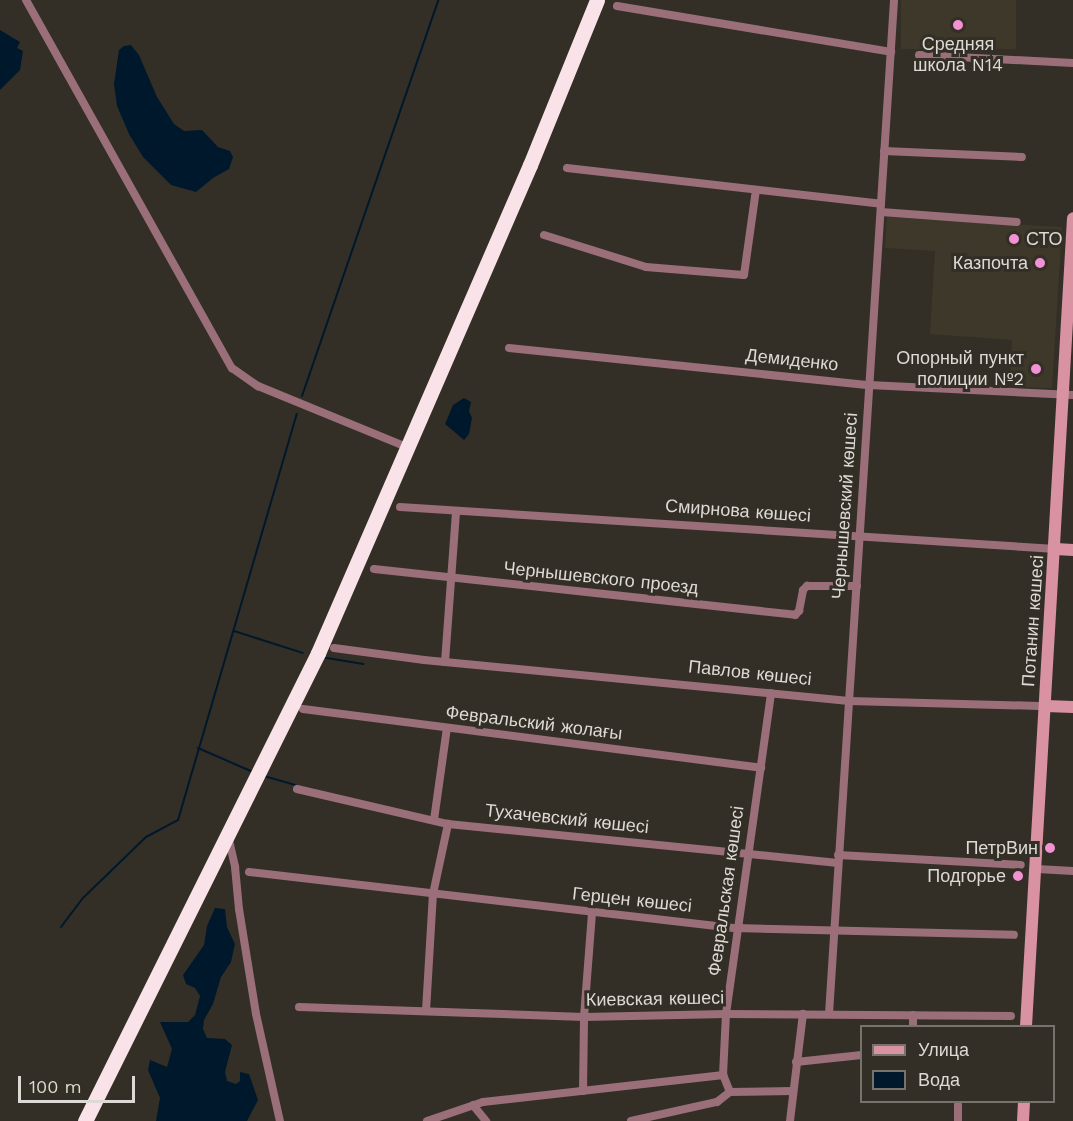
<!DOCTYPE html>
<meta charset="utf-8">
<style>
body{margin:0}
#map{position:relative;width:1073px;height:1121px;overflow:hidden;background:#332f26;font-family:"Work Sans",sans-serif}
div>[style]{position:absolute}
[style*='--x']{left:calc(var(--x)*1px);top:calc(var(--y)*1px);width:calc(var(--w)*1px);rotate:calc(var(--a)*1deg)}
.built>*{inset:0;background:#3e382a;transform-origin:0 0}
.water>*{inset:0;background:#00182b}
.stream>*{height:2px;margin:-1px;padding:0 1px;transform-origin:1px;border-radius:1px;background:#00182b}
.street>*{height:8px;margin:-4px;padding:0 4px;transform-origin:4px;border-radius:4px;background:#9b6f79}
.secondary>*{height:12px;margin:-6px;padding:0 6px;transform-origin:6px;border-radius:6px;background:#d892a2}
.highway>*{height:15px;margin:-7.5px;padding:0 7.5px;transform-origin:7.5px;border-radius:7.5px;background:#fae3e8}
.dots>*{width:16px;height:16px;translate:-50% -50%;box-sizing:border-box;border:3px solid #332f26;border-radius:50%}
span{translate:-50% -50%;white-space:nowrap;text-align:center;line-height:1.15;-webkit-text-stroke:6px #332f26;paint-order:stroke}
.poi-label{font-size:18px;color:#dddad5}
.left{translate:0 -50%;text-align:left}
.right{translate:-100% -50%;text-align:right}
.street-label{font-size:18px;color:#dddad5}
.legend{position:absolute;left:860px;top:1025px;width:195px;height:78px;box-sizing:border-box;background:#332f26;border:2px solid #77736c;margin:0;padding:8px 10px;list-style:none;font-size:18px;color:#dddad5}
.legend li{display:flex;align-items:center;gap:12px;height:30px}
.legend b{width:30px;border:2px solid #77736c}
.scale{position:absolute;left:18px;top:1076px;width:117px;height:27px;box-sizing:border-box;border:3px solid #dddad5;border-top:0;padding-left:8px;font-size:18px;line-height:21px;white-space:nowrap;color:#dddad5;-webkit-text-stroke:4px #332f26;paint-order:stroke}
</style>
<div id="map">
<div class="built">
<div style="left:901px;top:0;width:115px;height:49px"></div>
<div style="clip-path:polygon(887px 217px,1062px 227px,1052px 388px,1010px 387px,1012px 340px,930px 334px,935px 251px,885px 248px)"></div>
</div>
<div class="water">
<div style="clip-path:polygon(0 30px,20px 42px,17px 48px,23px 51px,20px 70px,0 90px)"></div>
<div style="clip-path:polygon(131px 45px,139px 55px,157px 97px,174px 124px,184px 131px,202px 130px,218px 147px,230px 151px,233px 157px,229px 169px,213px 178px,196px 192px,171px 185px,143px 157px,129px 134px,117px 106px,114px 84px,119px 50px,124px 46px)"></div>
<div style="clip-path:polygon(464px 398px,471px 402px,469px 411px,472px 418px,469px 434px,464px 440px,445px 424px,453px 405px)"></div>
<div style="clip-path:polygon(215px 908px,225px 909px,227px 927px,235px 944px,231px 962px,221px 977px,213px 1004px,204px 1020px,203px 1029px,207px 1038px,225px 1039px,232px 1045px,225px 1072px,227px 1081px,236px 1084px,240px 1081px,240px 1072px,249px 1074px,258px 1100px,247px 1121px,156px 1121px,160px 1098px,148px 1070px,150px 1060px,167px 1067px,172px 1049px,160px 1022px,188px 1022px,195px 1015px,200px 996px,195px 988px,186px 984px,183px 975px,204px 945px,207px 926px)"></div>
</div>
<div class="stream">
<div style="--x:302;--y:396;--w:419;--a:-71"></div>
<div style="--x:234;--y:631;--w:72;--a:17.7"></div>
<div style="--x:321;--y:657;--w:43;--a:9.5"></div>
<div style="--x:198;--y:748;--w:60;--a:23.6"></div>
<div style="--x:264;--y:776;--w:33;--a:16"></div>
<div style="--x:61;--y:927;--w:36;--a:-53"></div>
<div style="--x:83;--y:898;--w:88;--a:-44.1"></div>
<div style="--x:146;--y:837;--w:36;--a:-28"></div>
<div style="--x:178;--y:820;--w:423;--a:-73.7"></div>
</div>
<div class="street">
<div style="--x:26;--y:0;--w:422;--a:60.8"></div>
<div style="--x:232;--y:368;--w:32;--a:35"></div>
<div style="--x:258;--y:386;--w:163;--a:22.3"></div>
<div style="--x:617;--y:6;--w:278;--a:9.5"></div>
<div style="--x:919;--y:55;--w:154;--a:3"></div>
<div style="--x:884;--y:151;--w:138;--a:2.5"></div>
<div style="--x:567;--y:168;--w:316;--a:6.5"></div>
<div style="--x:881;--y:212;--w:136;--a:4.2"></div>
<div style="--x:544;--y:235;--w:107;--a:17.4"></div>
<div style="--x:646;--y:267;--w:98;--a:4.7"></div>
<div style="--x:744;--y:275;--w:86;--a:-82"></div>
<div style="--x:509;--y:348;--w:362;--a:5.9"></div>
<div style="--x:869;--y:385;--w:204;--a:2.8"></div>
<div style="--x:400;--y:507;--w:657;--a:3.66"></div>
<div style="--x:374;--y:569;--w:424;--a:6.2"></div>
<div style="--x:795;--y:615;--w:6;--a:-45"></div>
<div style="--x:799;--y:611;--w:21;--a:-79"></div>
<div style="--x:803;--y:590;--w:6;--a:-45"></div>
<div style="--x:807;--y:586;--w:50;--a:0"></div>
<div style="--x:334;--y:648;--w:91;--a:7.6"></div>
<div style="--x:424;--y:660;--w:427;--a:5.5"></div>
<div style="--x:849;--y:701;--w:197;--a:1.5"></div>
<div style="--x:445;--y:662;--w:151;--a:-85.8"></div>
<div style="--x:303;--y:709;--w:462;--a:7.3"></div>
<div style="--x:297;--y:789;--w:155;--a:13.1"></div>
<div style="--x:448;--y:824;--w:392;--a:5.7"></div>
<div style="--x:434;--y:820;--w:93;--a:-82"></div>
<div style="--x:228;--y:836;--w:32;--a:77"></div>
<div style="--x:235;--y:867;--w:42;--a:84.6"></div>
<div style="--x:239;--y:909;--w:106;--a:80.8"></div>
<div style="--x:256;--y:1014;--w:110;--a:77.4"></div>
<div style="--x:838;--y:855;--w:183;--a:3.1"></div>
<div style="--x:1037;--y:869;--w:36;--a:3"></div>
<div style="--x:249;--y:872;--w:490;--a:6.6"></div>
<div style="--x:736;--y:928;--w:278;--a:1.4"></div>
<div style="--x:299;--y:1007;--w:285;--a:2"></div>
<div style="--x:584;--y:1017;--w:142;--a:-1.2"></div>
<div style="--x:726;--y:1014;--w:285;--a:0.4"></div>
<div style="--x:426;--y:1011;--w:117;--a:-86.6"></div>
<div style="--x:433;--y:894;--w:72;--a:-77.9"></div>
<div style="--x:829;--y:1014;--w:1016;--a:-86.33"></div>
<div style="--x:913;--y:1015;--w:11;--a:90"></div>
<div style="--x:796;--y:1062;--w:66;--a:-6.1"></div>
<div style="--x:583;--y:1091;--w:74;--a:-89.2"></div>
<div style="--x:584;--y:1017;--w:105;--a:-85.6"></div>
<div style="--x:730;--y:1092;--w:18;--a:-112"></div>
<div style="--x:723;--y:1075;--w:61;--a:-87.2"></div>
<div style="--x:726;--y:1014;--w:324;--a:-82"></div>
<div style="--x:473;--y:1105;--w:21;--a:51"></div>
<div style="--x:427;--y:1121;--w:59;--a:-18.7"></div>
<div style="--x:483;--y:1102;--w:242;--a:-6.4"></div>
<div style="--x:631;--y:1121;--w:88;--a:-12.5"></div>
<div style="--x:717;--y:1102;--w:16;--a:-38"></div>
<div style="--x:730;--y:1092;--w:63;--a:-0.9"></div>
<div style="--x:790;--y:1121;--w:108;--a:-83.1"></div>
<div style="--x:958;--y:1121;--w:16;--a:-90"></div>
</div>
<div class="secondary">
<div style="--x:1056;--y:549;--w:17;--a:3"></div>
<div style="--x:1046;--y:706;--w:27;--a:2"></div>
<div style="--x:1026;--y:1026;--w:809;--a:-86.67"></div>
<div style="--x:1023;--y:1121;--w:19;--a:-87"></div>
</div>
<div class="highway">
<div style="--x:85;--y:1121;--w:523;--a:-63.53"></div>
<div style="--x:318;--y:653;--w:532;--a:-66.52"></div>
<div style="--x:530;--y:165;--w:178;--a:-67.9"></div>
</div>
<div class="dots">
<div style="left:958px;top:25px;background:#f391d5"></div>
<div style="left:1014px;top:239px;background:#f391d5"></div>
<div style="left:1040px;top:263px;background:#f391d5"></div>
<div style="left:1036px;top:369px;background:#f391d5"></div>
<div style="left:1050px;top:848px;background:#f391d5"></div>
<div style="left:1018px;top:876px;background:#f391d5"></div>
</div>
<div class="poi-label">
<span style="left:958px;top:55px">Средняя<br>школа N14</span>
<span class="left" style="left:1026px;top:239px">СТО</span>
<span class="right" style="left:1028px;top:263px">Казпочта</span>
<span class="right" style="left:1024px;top:369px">Опорный пункт<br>полиции №2</span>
<span class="right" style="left:1038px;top:848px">ПетрВин</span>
<span class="right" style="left:1006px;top:876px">Подгорье</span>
</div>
<div class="street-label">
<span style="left:792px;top:360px;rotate:6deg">Демиденко</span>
<span style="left:845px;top:506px;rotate:-86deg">Чернышевский көшесі</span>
<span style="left:738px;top:511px;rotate:4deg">Смирнова көшесі</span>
<span style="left:601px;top:578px;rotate:6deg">Чернышевского проезд</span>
<span style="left:1033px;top:621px;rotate:-86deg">Потанин көшесі</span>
<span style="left:750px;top:673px;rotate:6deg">Павлов көшесі</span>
<span style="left:534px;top:723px;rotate:7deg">Февральский жолағы</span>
<span style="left:567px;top:819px;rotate:6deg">Тухачевский көшесі</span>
<span style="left:726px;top:891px;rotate:-82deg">Февральская көшесі</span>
<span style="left:632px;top:900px;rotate:6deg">Герцен көшесі</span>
<span style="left:655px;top:999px;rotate:-1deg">Киевская көшесі</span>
</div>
<ul class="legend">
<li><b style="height:8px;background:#d892a2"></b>Улица</li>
<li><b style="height:16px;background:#00182b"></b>Вода</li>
</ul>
<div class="scale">100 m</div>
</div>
